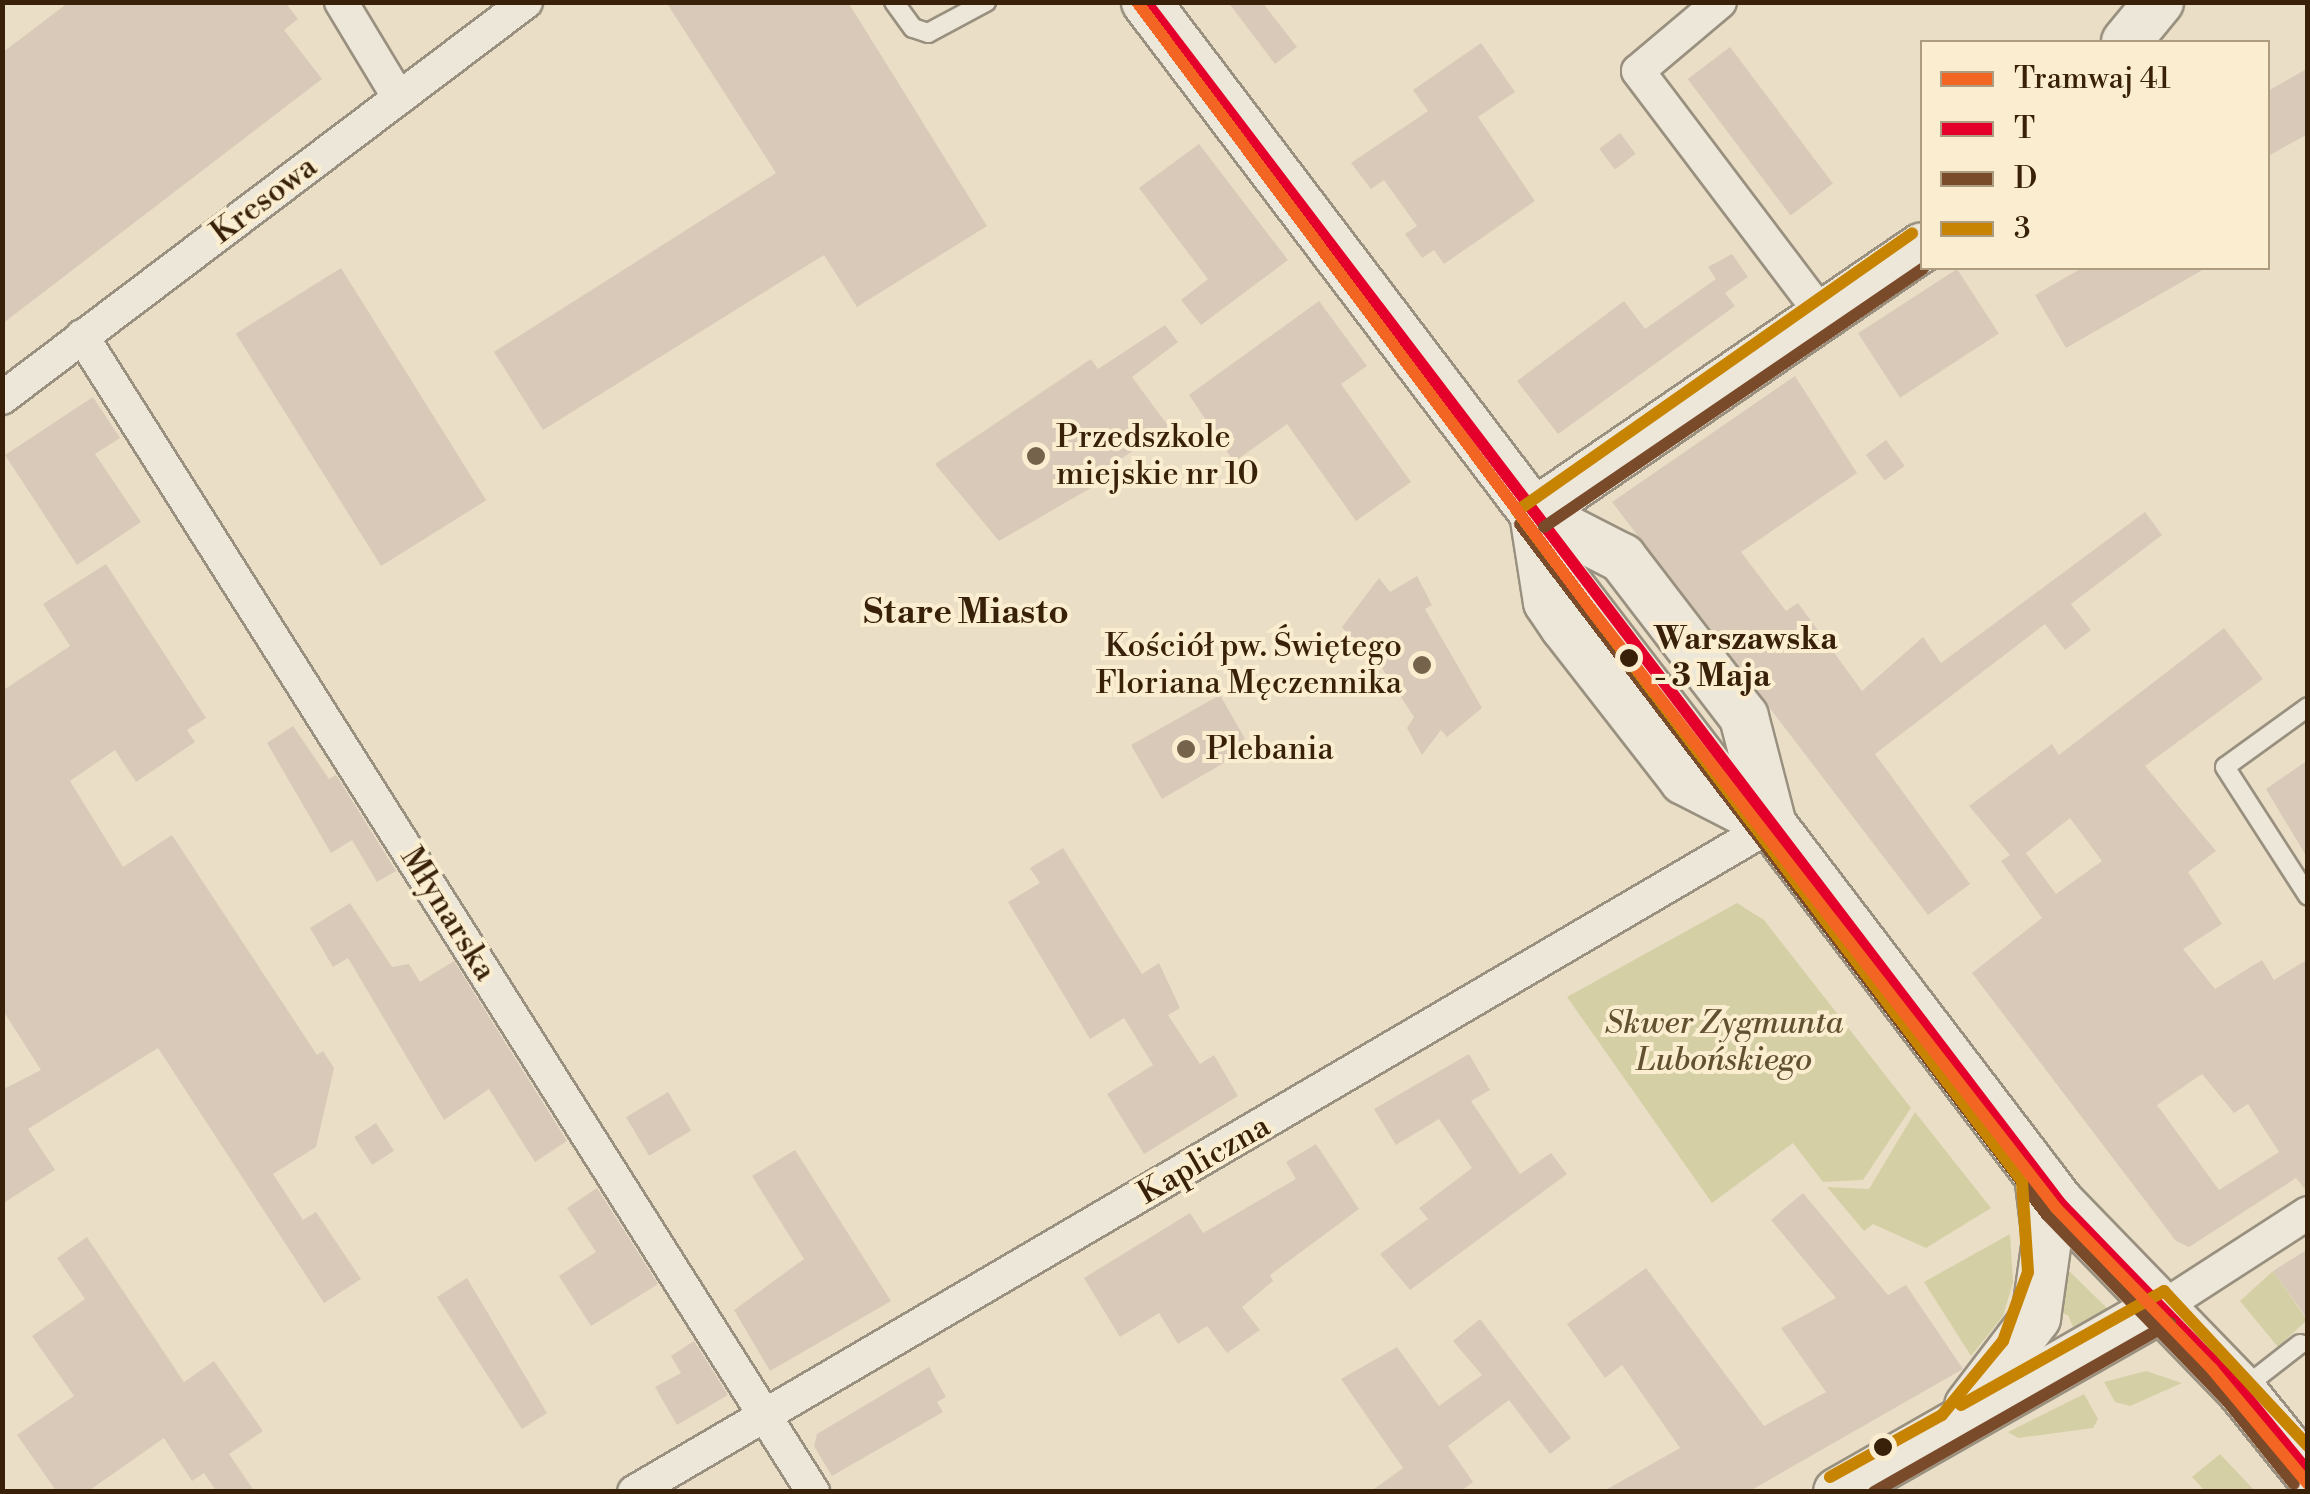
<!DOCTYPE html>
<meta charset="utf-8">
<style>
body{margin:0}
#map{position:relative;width:2310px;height:1494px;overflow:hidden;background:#eadfc6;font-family:"Libre Bodoni",serif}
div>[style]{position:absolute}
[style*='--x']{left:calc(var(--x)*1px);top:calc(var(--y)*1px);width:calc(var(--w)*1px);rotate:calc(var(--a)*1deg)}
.green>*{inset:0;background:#d5cfa5}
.building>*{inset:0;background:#d9c9b8;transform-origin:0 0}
.roads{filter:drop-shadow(2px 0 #99907f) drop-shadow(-2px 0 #99907f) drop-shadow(0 2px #99907f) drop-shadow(0 -2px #99907f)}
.lane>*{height:18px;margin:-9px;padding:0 9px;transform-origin:9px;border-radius:9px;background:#ede7da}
.street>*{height:32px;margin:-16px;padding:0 16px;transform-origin:16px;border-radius:16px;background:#ede7da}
.secondary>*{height:48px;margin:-24px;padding:0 24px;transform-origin:24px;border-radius:24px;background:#ede7da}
.bus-1>*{height:12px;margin:-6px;padding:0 6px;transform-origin:6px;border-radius:6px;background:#e4002b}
.bus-2>*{height:12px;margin:-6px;padding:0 6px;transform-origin:6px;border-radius:6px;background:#7a4b2a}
.bus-3>*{height:12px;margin:-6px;padding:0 6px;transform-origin:6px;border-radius:6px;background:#c78402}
.tram-1>*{height:12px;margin:-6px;padding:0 6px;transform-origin:6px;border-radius:6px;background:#f26522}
.dots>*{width:28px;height:28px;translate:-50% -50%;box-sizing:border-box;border:5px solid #fbeed0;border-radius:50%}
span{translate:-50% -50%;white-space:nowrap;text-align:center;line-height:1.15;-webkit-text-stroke:8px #fbeed0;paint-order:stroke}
.street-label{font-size:32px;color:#382009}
.poi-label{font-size:32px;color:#382009}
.left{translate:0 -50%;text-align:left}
.right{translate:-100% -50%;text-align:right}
.stop-label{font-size:32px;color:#382009;font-weight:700}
.park-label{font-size:32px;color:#625130;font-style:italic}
.neighbourhood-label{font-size:35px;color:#382009;font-weight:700}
.frame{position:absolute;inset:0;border:5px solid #382009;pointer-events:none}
.legend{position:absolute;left:1920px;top:40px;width:350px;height:230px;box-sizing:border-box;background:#fbeed0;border:2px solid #ad9c80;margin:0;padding:12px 18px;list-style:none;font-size:30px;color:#382009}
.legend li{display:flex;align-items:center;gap:20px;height:50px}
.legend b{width:50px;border:2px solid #ad9c80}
</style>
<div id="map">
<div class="green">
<div style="clip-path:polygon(1737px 903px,1764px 920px,1911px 1108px,1863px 1180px,1823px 1182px,1793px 1143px,1712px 1203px,1567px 997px)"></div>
<div style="clip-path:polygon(1915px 1112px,1991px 1208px,1926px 1248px,1873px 1224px,1864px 1231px,1827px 1187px,1869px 1189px)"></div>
<div style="clip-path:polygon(2010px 1234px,2013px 1282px,2003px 1316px,1971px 1356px,1924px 1282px)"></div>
<div style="clip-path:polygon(2065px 1267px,2110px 1311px,2075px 1332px,2068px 1315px,2055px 1312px)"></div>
<div style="clip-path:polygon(2273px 1271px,2307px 1320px,2278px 1347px,2240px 1301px)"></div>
<div style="clip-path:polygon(2146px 1371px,2182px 1383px,2130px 1406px,2115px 1402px,2104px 1382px)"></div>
<div style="clip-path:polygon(2084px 1394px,2098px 1419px,2093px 1428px,2018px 1438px,2008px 1432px)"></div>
<div style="clip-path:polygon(2220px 1454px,2255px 1491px,2205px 1491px,2192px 1477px)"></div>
</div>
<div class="building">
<div style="clip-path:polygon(69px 2px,285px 2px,298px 19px,284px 30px,322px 79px,2px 324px,2px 53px)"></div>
<div style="clip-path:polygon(666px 2px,848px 2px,987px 226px,857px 307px,824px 255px,543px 430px,494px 352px,776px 173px)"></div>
<div style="clip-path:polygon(1228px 2px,1262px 2px,1297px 47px,1275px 64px)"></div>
<div style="clip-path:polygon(1481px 43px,1515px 92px,1478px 117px,1535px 201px,1444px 264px,1434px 250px,1422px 258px,1405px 234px,1417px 226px,1384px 180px,1371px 189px,1351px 163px,1428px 111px,1413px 90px)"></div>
<div style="left:1730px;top:47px;width:171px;height:53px;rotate:53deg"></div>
<div style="clip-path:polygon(2308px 68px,2308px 134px,2268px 156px,2268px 91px)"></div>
<div style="left:1620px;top:133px;width:26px;height:26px;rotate:53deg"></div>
<div style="clip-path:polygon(1199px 144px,1288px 260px,1201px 325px,1181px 300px,1208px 279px,1139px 188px)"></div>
<div style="clip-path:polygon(1732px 254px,1748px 277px,1725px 293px,1735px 306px,1558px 434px,1517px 381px,1624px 301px,1645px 329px,1716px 279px,1708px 267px)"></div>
<div style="left:341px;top:268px;width:274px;height:124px;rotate:58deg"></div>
<div style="clip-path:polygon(2082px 268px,2206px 268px,2066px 348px,2035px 295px)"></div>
<div style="left:1957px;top:269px;width:77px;height:118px;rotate:57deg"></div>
<div style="clip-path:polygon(1319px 301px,1367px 366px,1341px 384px,1411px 482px,1356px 521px,1287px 424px,1234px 462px,1189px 395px)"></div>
<div style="clip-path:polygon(1165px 325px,1178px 342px,1132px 377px,1169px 427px,1092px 478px,1096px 485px,999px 541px,935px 464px,1091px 359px,1098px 369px)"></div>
<div style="clip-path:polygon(1795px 376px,1857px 473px,1741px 552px,1786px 611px,1798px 603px,1862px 691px,1923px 637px,1941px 663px,2145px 512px,2162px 535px,2071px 604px,2091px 630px,2065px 650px,2045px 624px,1875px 754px,1970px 884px,1928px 915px,1612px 502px)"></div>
<div style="clip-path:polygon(93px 397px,120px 438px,95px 454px,141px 522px,77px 565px,5px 455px)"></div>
<div style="left:1886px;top:440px;width:32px;height:25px;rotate:54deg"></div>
<div style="clip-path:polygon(106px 564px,206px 718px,187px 730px,195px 742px,136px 782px,115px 750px,70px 781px,123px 867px,172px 835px,317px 1055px,323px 1051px,334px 1068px,316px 1147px,273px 1174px,303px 1220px,316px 1212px,361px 1279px,324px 1303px,158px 1048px,28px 1129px,55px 1170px,2px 1204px,2px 1090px,41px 1070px,2px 1009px,2px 691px,70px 646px,43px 604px)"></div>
<div style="clip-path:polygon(1417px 576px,1432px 605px,1425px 609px,1482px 708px,1447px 737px,1441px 730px,1422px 755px,1407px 728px,1414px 717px,1368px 647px,1362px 651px,1342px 627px,1379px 578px,1390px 592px)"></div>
<div style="clip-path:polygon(evenodd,2224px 628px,2263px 679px,2145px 766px,2216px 851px,2188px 872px,2222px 924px,2183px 949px,2215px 989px,2262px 960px,2274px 980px,2308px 959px,2308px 1193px,2296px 1178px,2189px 1247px,2176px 1241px,1972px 973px,2042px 918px,2001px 861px,2010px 855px,1969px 806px,2052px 744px,2059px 755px,2224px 628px,2070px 818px,2102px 861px,2056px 894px,2026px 853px,2070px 818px,2224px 628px,2202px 1074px,2234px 1113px,2248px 1104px,2279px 1152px,2219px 1190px,2157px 1105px,2202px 1074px)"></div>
<div style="clip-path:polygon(1220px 695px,1245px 739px,1235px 744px,1241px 753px,1162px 799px,1131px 745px)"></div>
<div style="clip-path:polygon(293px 726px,329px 779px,336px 775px,396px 871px,377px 882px,352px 840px,331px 853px,267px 743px)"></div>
<div style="clip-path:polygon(2308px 760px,2308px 859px,2266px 789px)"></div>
<div style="clip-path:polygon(1063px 848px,1142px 974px,1159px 963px,1180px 1008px,1168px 1015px,1200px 1064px,1214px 1055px,1238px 1096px,1144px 1154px,1107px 1094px,1153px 1065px,1124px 1018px,1090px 1039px,1008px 902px,1040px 883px,1030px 868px)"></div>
<div style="clip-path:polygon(350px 903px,392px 967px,409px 964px,420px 982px,454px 961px,567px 1141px,535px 1162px,489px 1089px,444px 1120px,348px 958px,333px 967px,310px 928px)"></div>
<div style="clip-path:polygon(1469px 1054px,1490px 1090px,1471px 1101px,1520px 1174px,1551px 1153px,1567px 1174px,1410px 1290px,1380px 1254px,1428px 1219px,1419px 1208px,1472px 1168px,1439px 1119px,1396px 1145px,1374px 1109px)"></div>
<div style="left:668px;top:1092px;width:45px;height:49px;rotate:59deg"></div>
<div style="left:376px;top:1123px;width:33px;height:26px;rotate:57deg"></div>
<div style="clip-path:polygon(1316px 1144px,1359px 1209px,1270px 1275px,1273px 1281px,1242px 1307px,1260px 1330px,1227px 1353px,1207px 1326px,1178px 1344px,1159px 1313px,1120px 1337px,1084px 1278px,1190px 1213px,1203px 1233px,1296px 1179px,1286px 1162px)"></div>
<div style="clip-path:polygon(795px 1150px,891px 1301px,770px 1371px,734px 1310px,804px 1259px,752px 1176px)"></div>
<div style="clip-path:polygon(597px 1188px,658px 1284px,591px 1326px,559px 1276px,596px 1252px,567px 1208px)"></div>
<div style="clip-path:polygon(1803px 1193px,1888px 1295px,1906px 1285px,1963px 1369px,1748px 1492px,1602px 1492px,1680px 1448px,1622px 1365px,1605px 1378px,1567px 1324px,1646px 1268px,1764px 1426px,1826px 1392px,1781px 1328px,1836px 1298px,1771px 1220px)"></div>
<div style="clip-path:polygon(87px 1237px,184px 1382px,214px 1361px,263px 1431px,229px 1454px,255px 1492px,217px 1492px,204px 1473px,192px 1481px,164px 1438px,87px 1492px,57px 1492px,17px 1435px,74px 1396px,32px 1336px,85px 1299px,57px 1258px)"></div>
<div style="clip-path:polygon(2308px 1249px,2308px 1320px,2273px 1271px)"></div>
<div style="clip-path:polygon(467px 1278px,547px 1413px,522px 1429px,437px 1297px)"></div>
<div style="clip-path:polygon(1480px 1319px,1571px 1438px,1550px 1454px,1509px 1400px,1448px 1446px,1473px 1482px,1460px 1492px,1370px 1492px,1403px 1468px,1341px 1379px,1397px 1347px,1439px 1406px,1482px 1375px,1453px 1341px)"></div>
<div style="clip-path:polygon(694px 1341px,728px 1395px,677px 1425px,655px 1387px,681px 1373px,671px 1356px)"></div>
<div style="clip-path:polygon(929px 1367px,946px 1397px,937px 1402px,943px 1412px,832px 1476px,814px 1446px,817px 1434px)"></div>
</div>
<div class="roads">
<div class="lane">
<div style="--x:894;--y:2;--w:32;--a:54"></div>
<div style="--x:913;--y:28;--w:16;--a:18"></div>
<div style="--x:928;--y:33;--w:66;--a:-28.1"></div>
<div style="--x:1553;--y:540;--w:324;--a:52.5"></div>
<div style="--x:2308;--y:707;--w:102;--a:144.1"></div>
<div style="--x:2225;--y:767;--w:153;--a:57.2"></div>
<div style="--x:2241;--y:1390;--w:75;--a:-37.9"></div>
</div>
<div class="street">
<div style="--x:341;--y:2;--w:112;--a:58.9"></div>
<div style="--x:1720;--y:2;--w:107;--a:139.9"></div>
<div style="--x:1638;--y:71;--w:305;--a:52.9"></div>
<div style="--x:82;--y:336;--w:1368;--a:57.69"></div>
<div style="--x:2;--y:398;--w:657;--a:-37.08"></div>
<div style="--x:2161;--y:1308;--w:175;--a:-32.9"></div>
<div style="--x:634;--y:1492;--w:1319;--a:-30.38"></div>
</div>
<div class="secondary">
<div style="--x:1146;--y:2;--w:642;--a:52.79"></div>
<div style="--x:1534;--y:513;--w:99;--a:27.1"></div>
<div style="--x:1622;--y:558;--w:200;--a:52.5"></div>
<div style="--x:1744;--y:717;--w:112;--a:75.5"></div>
<div style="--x:1772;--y:825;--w:477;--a:52.7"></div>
<div style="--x:2061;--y:1204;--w:259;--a:45.9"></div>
<div style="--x:2241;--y:1390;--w:107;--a:51.1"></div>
<div style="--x:2126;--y:42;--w:52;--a:-50.5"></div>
<div style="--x:1534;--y:513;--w:470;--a:-34.4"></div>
<div style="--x:1534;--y:513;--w:90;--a:81.1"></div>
<div style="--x:1548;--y:602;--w:30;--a:56"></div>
<div style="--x:1565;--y:627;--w:194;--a:52.1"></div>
<div style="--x:1684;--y:780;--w:99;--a:27.1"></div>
<div style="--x:1969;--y:1406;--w:111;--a:-52.7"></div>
<div style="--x:2036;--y:1318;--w:79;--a:-82"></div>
<div style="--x:2047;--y:1240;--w:65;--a:-97"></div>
<div style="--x:1838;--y:1492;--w:372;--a:-29.7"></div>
</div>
</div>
<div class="bus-1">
<div style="--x:1146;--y:2;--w:1511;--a:52.72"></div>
<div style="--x:2061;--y:1204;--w:259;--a:45.9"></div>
<div style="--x:2241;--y:1390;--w:106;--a:50.7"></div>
</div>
<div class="bus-2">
<div style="--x:1520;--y:524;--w:869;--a:52.67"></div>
<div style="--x:2047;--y:1215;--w:260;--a:45.9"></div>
<div style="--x:2228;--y:1402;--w:105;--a:51.2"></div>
<div style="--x:1544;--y:527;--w:459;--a:-34.3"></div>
<div style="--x:1874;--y:1492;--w:341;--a:-29.7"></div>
</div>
<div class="bus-3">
<div style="--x:1961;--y:1405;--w:233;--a:-29.3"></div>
<div style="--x:2164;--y:1291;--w:212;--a:47.1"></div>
<div style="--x:1830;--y:1477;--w:128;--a:-29"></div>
<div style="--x:1942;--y:1415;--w:96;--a:-50.5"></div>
<div style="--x:2003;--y:1341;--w:73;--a:-70.1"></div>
<div style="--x:2028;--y:1272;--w:91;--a:-93.8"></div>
<div style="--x:2022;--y:1181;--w:839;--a:-127.01"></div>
<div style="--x:1517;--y:511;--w:483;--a:-35.1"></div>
</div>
<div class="tram-1">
<div style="--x:1137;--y:2;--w:757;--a:53.22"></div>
<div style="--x:1590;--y:608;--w:760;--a:52.16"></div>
<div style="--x:2056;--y:1208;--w:224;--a:45.9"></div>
<div style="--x:2212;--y:1369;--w:150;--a:50.1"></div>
</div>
<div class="dots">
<div style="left:1036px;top:456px;background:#76634b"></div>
<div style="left:1629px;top:658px;background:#382009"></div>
<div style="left:1422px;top:665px;background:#76634b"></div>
<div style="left:1186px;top:749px;background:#76634b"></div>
<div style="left:1883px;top:1447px;background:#382009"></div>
</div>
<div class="street-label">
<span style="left:264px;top:200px;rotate:-37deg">Kresowa</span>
<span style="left:448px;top:914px;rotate:58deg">Młynarska</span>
<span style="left:1204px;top:1160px;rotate:-30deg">Kapliczna</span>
</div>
<div class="poi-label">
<span class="left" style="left:1056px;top:456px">Przedszkole<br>miejskie nr 10</span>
<span class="right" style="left:1402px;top:665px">Kościół pw. Świętego<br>Floriana Męczennika</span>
<span class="left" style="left:1206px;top:749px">Plebania</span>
</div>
<div class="stop-label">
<span class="left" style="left:1654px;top:658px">Warszawska<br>- 3 Maja</span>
</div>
<div class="park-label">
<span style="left:1724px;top:1042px">Skwer Zygmunta<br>Lubońskiego</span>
</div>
<div class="neighbourhood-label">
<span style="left:966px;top:613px">Stare Miasto</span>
</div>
<div class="frame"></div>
<ul class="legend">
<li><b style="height:12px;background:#f26522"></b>Tramwaj 41</li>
<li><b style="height:12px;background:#e4002b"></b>T</li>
<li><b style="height:12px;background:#7a4b2a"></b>D</li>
<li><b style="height:12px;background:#c78402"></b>3</li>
</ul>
</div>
